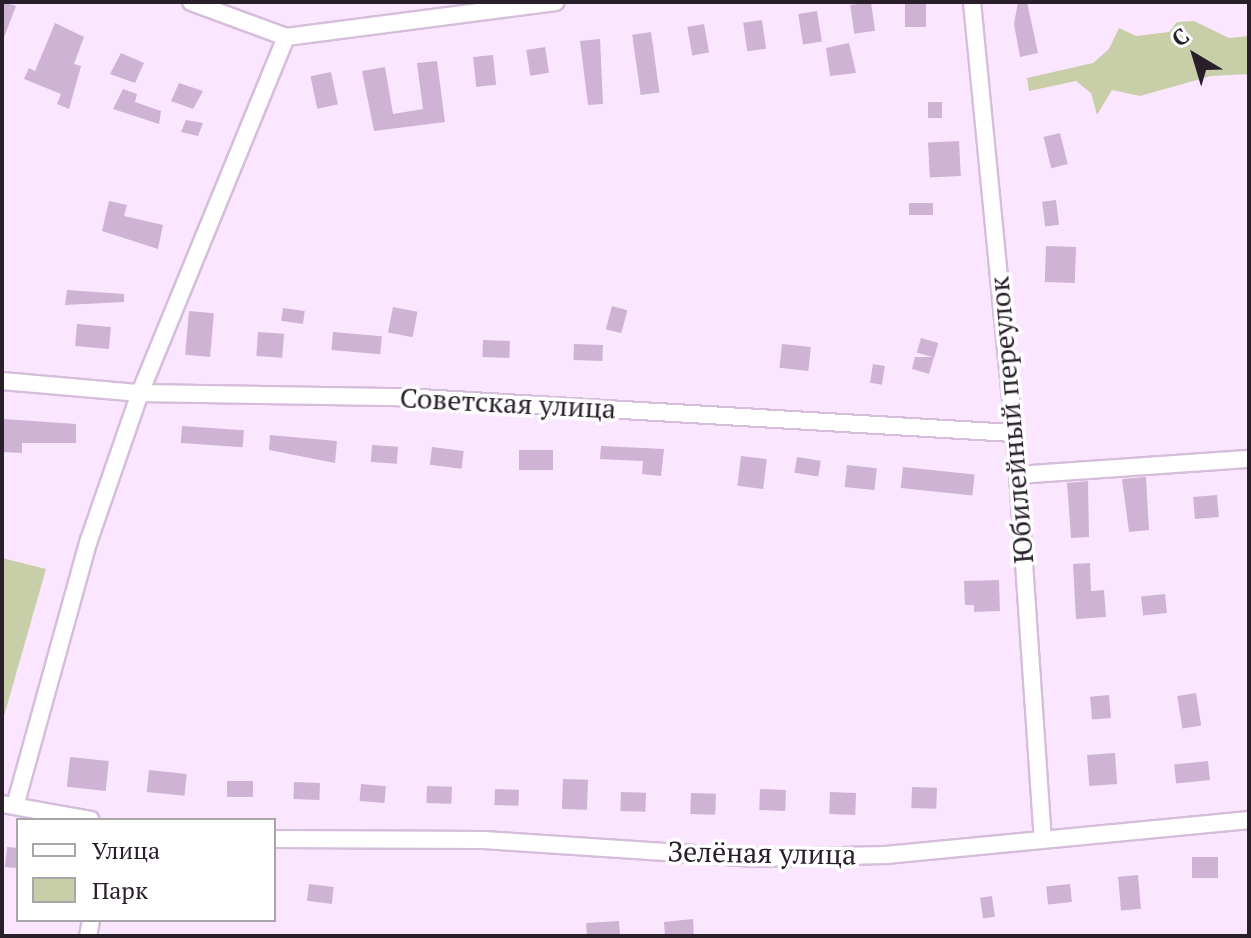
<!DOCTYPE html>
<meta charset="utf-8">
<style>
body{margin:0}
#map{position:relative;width:1251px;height:938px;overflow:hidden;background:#fae7ff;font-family:"PT Serif",serif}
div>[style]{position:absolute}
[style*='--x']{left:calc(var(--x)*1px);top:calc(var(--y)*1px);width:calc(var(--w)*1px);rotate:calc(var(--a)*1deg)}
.green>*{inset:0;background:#c7cea8}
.building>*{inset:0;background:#ceb3d4;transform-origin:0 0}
.roads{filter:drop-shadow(2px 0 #d5bedb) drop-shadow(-2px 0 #d5bedb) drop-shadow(0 2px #d5bedb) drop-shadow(0 -2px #d5bedb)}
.minor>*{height:16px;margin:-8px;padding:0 8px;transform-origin:8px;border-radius:8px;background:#fff}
span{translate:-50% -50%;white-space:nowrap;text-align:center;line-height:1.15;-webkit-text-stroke:7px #fff;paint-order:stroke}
.street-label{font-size:28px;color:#281f2a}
.frame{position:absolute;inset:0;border:4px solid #281f2a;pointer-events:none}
.legend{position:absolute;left:16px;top:818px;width:260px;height:104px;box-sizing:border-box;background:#fff;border:2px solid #a9a5aa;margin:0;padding:10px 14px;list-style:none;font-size:24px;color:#281f2a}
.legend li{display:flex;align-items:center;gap:16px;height:40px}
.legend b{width:40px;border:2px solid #a9a5aa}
.north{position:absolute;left:1155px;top:16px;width:80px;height:80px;-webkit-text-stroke:6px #fff;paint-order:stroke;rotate:322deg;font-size:22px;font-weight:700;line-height:32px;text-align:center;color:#281f2a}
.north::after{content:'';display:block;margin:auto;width:28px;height:36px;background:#281f2a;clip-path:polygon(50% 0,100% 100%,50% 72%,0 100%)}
</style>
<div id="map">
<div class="green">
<div style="clip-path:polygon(1194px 21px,1229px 38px,1249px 36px,1249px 74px,1211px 76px,1140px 96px,1112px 90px,1097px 115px,1091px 93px,1076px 81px,1029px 91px,1027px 78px,1093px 63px,1109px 49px,1119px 28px,1136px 36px,1169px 32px,1177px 22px)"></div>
<div style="clip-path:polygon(2px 558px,46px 569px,2px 723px)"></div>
</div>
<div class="building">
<div style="clip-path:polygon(2px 2px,16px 6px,3px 40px,2px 40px)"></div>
<div style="left:871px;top:2px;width:29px;height:21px;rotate:82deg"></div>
<div style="left:905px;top:2px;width:21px;height:25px"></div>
<div style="clip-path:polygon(1018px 2px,1027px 2px,1038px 53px,1020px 57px,1014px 24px)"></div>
<div style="left:817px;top:11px;width:31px;height:19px;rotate:81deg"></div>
<div style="left:762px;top:20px;width:29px;height:19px;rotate:82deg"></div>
<div style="clip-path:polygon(55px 23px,84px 37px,74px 64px,81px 66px,69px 109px,57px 104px,61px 94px,24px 79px,29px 68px,35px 71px)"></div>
<div style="left:704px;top:24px;width:29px;height:17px;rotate:80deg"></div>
<div style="left:651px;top:32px;width:61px;height:19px;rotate:82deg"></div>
<div style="clip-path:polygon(600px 39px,603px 104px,588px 105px,580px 41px)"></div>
<div style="clip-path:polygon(849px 43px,856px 73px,830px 76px,826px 48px)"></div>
<div style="left:545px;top:47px;width:26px;height:19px;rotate:81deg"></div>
<div style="clip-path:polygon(121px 53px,144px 63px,135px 83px,110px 74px)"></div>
<div style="left:493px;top:55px;width:30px;height:20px;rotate:84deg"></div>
<div style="clip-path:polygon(437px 61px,445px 122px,374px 131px,362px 71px,385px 67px,393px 114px,423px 109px,417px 63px)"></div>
<div style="left:331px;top:72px;width:33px;height:21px;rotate:78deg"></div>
<div style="clip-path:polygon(179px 83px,203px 91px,193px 109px,171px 101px)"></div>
<div style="clip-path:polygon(123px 89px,137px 94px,135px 102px,161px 111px,159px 124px,113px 109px)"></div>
<div style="left:928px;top:102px;width:14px;height:16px"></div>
<div style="clip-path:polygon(186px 120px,203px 123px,198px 136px,181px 132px)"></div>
<div style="left:1060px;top:133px;width:32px;height:17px;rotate:76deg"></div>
<div style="left:959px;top:141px;width:35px;height:31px;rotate:87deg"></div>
<div style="left:1056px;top:200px;width:25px;height:14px;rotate:83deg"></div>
<div style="clip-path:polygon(109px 201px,127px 205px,124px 216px,163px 225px,158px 249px,102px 231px)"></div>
<div style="left:909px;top:203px;width:24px;height:12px"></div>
<div style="left:1046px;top:246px;width:30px;height:36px;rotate:2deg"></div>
<div style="clip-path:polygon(67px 290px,124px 294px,124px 302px,65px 305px)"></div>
<div style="left:612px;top:306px;width:16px;height:24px;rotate:15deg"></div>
<div style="left:393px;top:307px;width:25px;height:26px;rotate:11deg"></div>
<div style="left:283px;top:308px;width:22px;height:13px;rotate:8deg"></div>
<div style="left:189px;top:311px;width:25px;height:44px;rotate:5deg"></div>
<div style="left:77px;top:324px;width:34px;height:22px;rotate:5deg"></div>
<div style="left:258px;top:332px;width:26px;height:24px;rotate:4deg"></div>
<div style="left:333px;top:332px;width:49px;height:18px;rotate:5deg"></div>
<div style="left:921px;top:338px;width:18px;height:15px;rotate:16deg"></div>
<div style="left:483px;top:340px;width:27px;height:17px;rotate:2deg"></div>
<div style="left:574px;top:344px;width:29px;height:16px;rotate:2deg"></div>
<div style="left:782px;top:344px;width:29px;height:24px;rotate:6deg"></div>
<div style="clip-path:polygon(915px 357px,934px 357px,929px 374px,912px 369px)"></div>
<div style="left:873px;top:364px;width:12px;height:19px;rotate:9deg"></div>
<div style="clip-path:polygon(4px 419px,76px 424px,76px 443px,22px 443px,22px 453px,2px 452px)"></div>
<div style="left:182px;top:426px;width:62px;height:17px;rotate:4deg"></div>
<div style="clip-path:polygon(270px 435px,337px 441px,335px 463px,269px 450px)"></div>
<div style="left:372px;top:445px;width:26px;height:17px;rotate:4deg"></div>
<div style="clip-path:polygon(601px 446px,664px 449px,661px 476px,642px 474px,643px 461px,600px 459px)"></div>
<div style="left:432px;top:447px;width:32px;height:18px;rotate:7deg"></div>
<div style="left:519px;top:450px;width:34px;height:20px"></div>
<div style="left:741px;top:456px;width:26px;height:30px;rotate:7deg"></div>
<div style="left:797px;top:457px;width:24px;height:16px;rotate:9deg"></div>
<div style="left:847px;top:465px;width:30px;height:22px;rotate:6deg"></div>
<div style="left:903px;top:467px;width:72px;height:21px;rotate:6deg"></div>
<div style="clip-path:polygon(1146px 477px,1149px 530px,1129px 532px,1122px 479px)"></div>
<div style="clip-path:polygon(1088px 481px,1089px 537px,1071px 538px,1067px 483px)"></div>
<div style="left:1217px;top:495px;width:22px;height:24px;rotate:85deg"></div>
<div style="clip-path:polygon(1090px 563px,1091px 591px,1104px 590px,1106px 617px,1076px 619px,1073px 564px)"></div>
<div style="clip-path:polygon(999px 580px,1000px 611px,974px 612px,974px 605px,965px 605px,964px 581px)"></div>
<div style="left:1165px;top:594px;width:19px;height:24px;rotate:84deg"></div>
<div style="left:1196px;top:693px;width:33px;height:19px;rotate:81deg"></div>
<div style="left:1109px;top:695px;width:23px;height:19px;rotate:85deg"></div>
<div style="left:1115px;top:753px;width:31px;height:28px;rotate:86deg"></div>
<div style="left:70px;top:757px;width:39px;height:30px;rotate:6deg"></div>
<div style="left:1208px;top:761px;width:19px;height:34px;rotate:84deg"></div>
<div style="left:149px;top:770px;width:38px;height:22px;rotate:6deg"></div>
<div style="left:563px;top:779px;width:25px;height:30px;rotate:2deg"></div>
<div style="left:227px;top:781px;width:26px;height:16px"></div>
<div style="left:294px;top:782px;width:26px;height:17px;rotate:2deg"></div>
<div style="left:361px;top:784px;width:25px;height:17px;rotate:5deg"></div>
<div style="left:427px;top:786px;width:25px;height:17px;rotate:2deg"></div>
<div style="left:912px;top:787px;width:25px;height:21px;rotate:2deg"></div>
<div style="left:495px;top:789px;width:24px;height:16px;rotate:2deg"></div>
<div style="left:760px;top:789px;width:26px;height:21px;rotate:2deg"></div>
<div style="left:621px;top:792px;width:25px;height:19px;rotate:2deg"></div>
<div style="left:830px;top:792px;width:26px;height:22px;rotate:2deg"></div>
<div style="left:691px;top:793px;width:25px;height:21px;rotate:2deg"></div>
<div style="clip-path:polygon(7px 847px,18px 848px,18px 868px,5px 867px)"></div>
<div style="left:1192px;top:857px;width:26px;height:21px"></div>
<div style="left:1138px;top:875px;width:34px;height:20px;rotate:85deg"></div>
<div style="left:309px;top:884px;width:25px;height:17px;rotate:7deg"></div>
<div style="left:1070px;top:884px;width:18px;height:24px;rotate:84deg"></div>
<div style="left:992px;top:896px;width:21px;height:12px;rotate:82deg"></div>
<div style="clip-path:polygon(693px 919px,694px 936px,665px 936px,664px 922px)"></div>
<div style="clip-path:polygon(619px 921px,620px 936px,587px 936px,586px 923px)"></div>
</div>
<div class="roads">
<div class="minor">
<div style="--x:191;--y:2;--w:101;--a:20.2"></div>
<div style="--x:286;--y:37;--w:272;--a:-7.4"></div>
<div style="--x:972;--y:2;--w:475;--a:84.4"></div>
<div style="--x:1018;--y:475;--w:364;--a:86.1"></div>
<div style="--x:2;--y:381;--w:139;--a:5"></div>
<div style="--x:140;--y:393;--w:263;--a:0.9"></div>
<div style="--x:403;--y:397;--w:611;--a:3.38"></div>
<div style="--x:1018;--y:475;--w:232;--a:-4"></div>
<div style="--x:2;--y:804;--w:90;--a:10.2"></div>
<div style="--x:15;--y:806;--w:276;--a:-74.5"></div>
<div style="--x:89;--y:540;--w:156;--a:-70.9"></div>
<div style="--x:140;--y:393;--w:385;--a:-67.7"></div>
<div style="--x:274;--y:839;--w:210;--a:0.3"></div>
<div style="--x:484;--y:840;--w:272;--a:3.8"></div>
<div style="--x:755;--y:858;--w:131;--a:-1.3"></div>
<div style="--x:886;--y:855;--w:365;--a:-5.5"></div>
<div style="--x:88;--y:936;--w:16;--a:-79"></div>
</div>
</div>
<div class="street-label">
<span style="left:508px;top:403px;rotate:3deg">Советская улица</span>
<span style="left:1011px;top:420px;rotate:-95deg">Юбилейный переулок</span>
<span style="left:762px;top:853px;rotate:1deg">Зелёная улица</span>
</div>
<div class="frame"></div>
<ul class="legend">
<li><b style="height:10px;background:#fff"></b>Улица</li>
<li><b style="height:22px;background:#c7cea8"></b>Парк</li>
</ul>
<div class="north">С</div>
</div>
